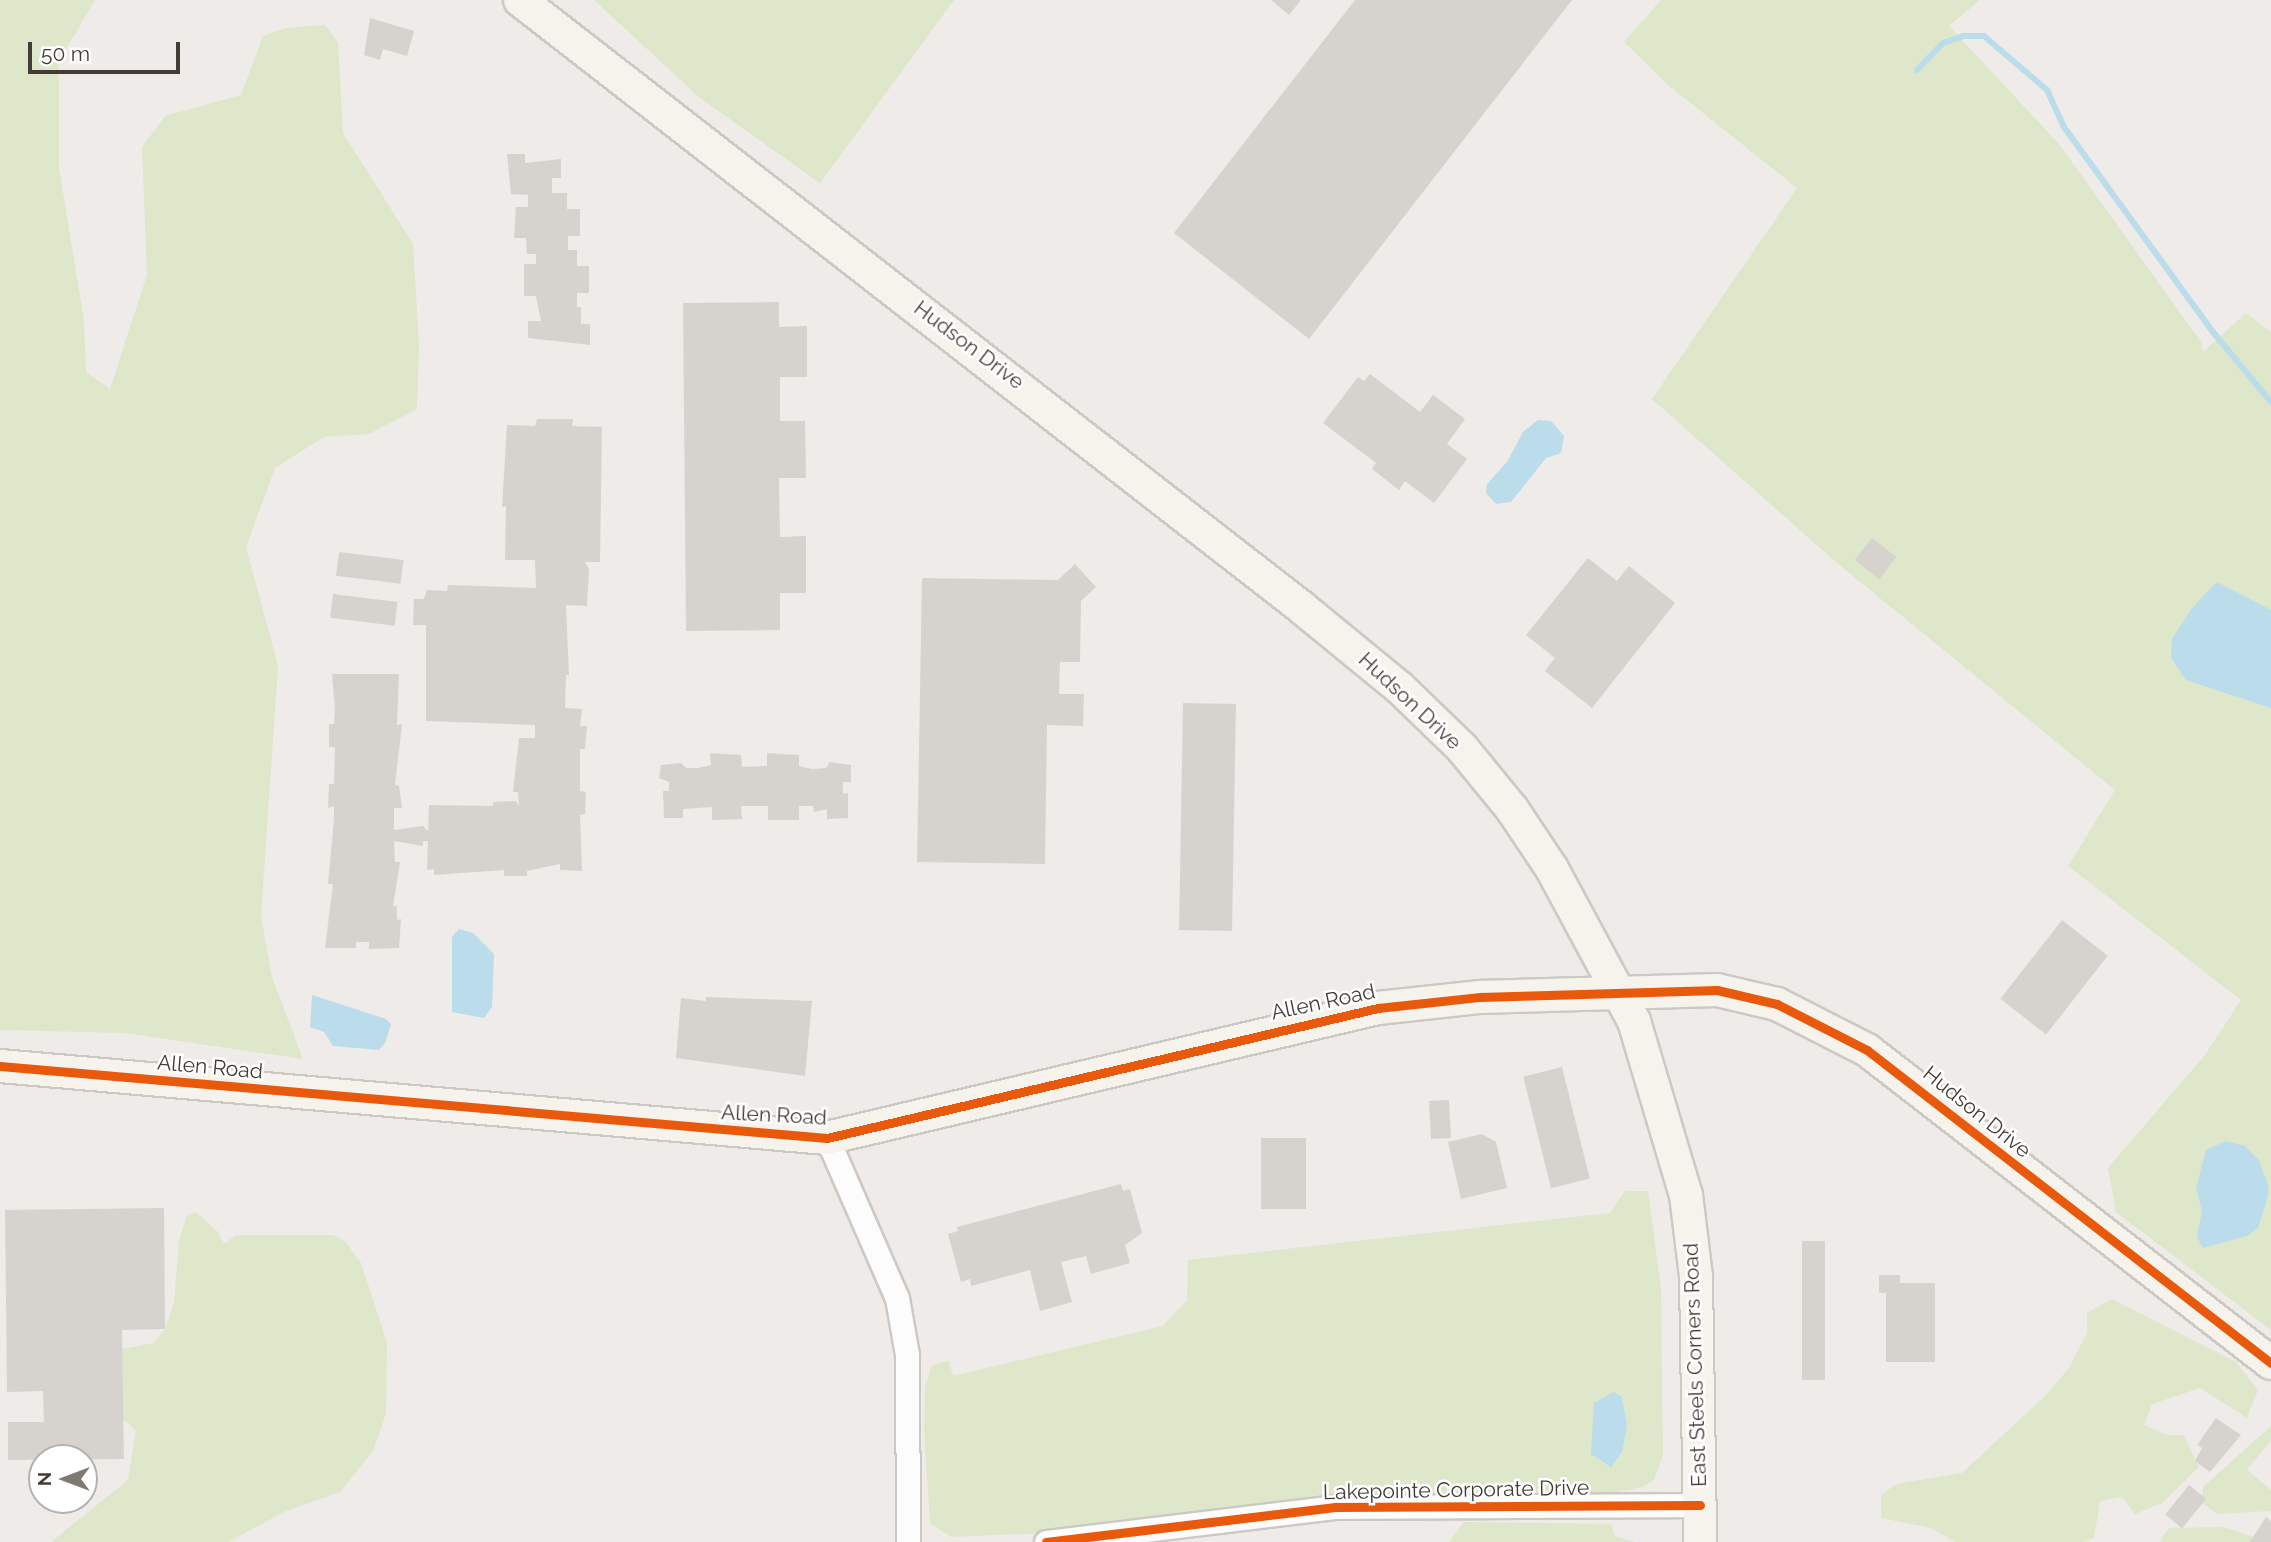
<!DOCTYPE html>
<style>
body{margin:0}
#map{position:relative;width:2271px;height:1542px;overflow:hidden;background:#eeebe8;font-family:Raleway,sans-serif}
div>[style]{position:absolute}
[style*='--x']{left:calc(var(--x)*1px);top:calc(var(--y)*1px);width:calc(var(--w)*1px);rotate:calc(var(--a)*1deg)}
.green>*{inset:0;background:#dee7c9}
.water>*{inset:0;background:#badceb}
.stream>*{height:6px;margin:-3px;padding:0 3px;transform-origin:3px;border-radius:3px;background:#badceb}
.building>*{inset:0;background:#d6d3cf;transform-origin:0 0}
.roads{filter:drop-shadow(2px 0 #ccc9c5) drop-shadow(-2px 0 #ccc9c5) drop-shadow(0 2px #ccc9c5) drop-shadow(0 -2px #ccc9c5)}
.street>*{height:23px;margin:-11.5px;padding:0 11.5px;transform-origin:11.5px;border-radius:11.5px;background:#fcfcfc}
.secondary>*{height:32px;margin:-16px;padding:0 16px;transform-origin:16px;border-radius:16px;background:#f6f3ed}
.cycleway>*{height:9px;margin:-4.5px;padding:0 4.5px;transform-origin:4.5px;border-radius:4.5px;background:#e8590c}
span{translate:-50% -50%;white-space:nowrap;text-align:center;line-height:1.15;-webkit-text-stroke:5px #fff;paint-order:stroke}
.street-label{font-size:21px;color:#433c35}
.north{position:absolute;left:28px;top:1444px;width:70px;height:70px;box-sizing:border-box;background:#fff;border:2px solid #b4b1ae;border-radius:50%;rotate:270deg;font-size:19px;font-weight:700;line-height:28px;text-align:center;color:#433c35}
.north::after{content:'';display:block;margin:auto;width:24px;height:32px;background:#7f7974;clip-path:polygon(50% 0,100% 100%,50% 72%,0 100%)}
.scale{position:absolute;left:28px;top:42px;width:152px;height:32px;box-sizing:border-box;border:4px solid #433c35;border-top:0;padding-left:9px;font-size:21px;line-height:24px;white-space:nowrap;color:#433c35;-webkit-text-stroke:5px #fff;paint-order:stroke}
</style>
<div id="map">
<div class="green">
<div style="clip-path:polygon(0 0,95px 0,59px 61px,59px 168px,84px 321px,86px 372px,110px 389px,147px 275px,142px 147px,165px 116px,241px 95px,263px 36px,286px 28px,325px 25px,338px 43px,343px 133px,413px 244px,419px 346px,417px 409px,369px 434px,324px 437px,275px 468px,246px 547px,278px 666px,261px 916px,272px 977px,303px 1059px,125px 1033px,0 1030px)"></div>
<div style="clip-path:polygon(594px 0,954px 0,820px 183px,700px 98px)"></div>
<div style="clip-path:polygon(1661px 0,1980px 0,1949px 26px,2059px 144px,2201px 342px,2203px 352px,2246px 313px,2271px 332px,2271px 1330px,2116px 1212px,2108px 1168px,2205px 1055px,2241px 1000px,2068px 866px,2115px 790px,1837px 563px,1652px 399px,1797px 188px,1668px 85px,1624px 42px)"></div>
<div style="clip-path:polygon(1625px 1191px,1648px 1191px,1661px 1289px,1663px 1454px,1654px 1480px,1643px 1487px,1598px 1496px,1347px 1493px,1044px 1533px,951px 1537px,930px 1523px,924px 1428px,925px 1388px,932px 1365px,949px 1361px,953px 1376px,1163px 1326px,1187px 1300px,1188px 1260px,1610px 1213px)"></div>
<div style="clip-path:polygon(196px 1212px,218px 1232px,223px 1244px,237px 1235px,333px 1235px,345px 1241px,361px 1263px,387px 1343px,386px 1413px,373px 1451px,340px 1492px,284px 1512px,228px 1542px,51px 1542px,128px 1480px,136px 1430px,123px 1419px,122px 1349px,154px 1343px,165px 1329px,174px 1303px,179px 1242px,186px 1217px)"></div>
<div style="clip-path:polygon(2112px 1299px,2236px 1362px,2258px 1390px,2247px 1418px,2200px 1388px,2152px 1404px,2144px 1425px,2167px 1435px,2184px 1435px,2199px 1467px,2162px 1503px,2135px 1514px,2122px 1497px,2100px 1501px,2094px 1538px,2083px 1542px,1956px 1542px,1931px 1528px,1881px 1518px,1881px 1495px,1896px 1484px,1962px 1473px,2045px 1396px,2069px 1368px,2087px 1333px,2087px 1313px)"></div>
<div style="clip-path:polygon(2271px 1426px,2271px 1440px,2247px 1470px,2271px 1490px,2271px 1511px,2217px 1514px,2202px 1503px,2203px 1487px)"></div>
<div style="clip-path:polygon(1464px 1522px,1611px 1524px,1615px 1536px,1636px 1542px,1449px 1542px)"></div>
<div style="clip-path:polygon(2224px 1527px,2269px 1542px,2160px 1542px,2169px 1528px)"></div>
</div>
<div class="water">
<div style="clip-path:polygon(1538px 420px,1551px 421px,1564px 436px,1561px 453px,1546px 458px,1511px 502px,1496px 504px,1486px 493px,1487px 484px,1507px 462px,1523px 432px)"></div>
<div style="clip-path:polygon(2217px 582px,2271px 610px,2271px 708px,2186px 680px,2171px 658px,2172px 639px,2192px 608px)"></div>
<div style="clip-path:polygon(459px 929px,473px 933px,494px 954px,492px 1007px,484px 1018px,452px 1012px,452px 937px)"></div>
<div style="clip-path:polygon(312px 995px,386px 1019px,391px 1024px,385px 1043px,379px 1050px,333px 1046px,324px 1032px,310px 1027px)"></div>
<div style="clip-path:polygon(2226px 1141px,2245px 1146px,2259px 1160px,2269px 1188px,2265px 1207px,2258px 1228px,2247px 1236px,2203px 1248px,2197px 1237px,2202px 1211px,2196px 1188px,2206px 1150px)"></div>
<div style="clip-path:polygon(1614px 1392px,1622px 1397px,1627px 1426px,1622px 1452px,1611px 1467px,1591px 1454px,1594px 1403px)"></div>
</div>
<div class="stream">
<div style="--x:1917;--y:70;--w:37;--a:-46"></div>
<div style="--x:1943;--y:43;--w:21;--a:-19"></div>
<div style="--x:1963;--y:36;--w:21;--a:0"></div>
<div style="--x:1984;--y:36;--w:83;--a:40.6"></div>
<div style="--x:2047;--y:90;--w:41;--a:65.3"></div>
<div style="--x:2064;--y:127;--w:253;--a:54"></div>
<div style="--x:2213;--y:332;--w:91;--a:50.4"></div>
</div>
<div class="building">
<div style="clip-path:polygon(1271px 0,1301px 0,1289px 15px)"></div>
<div style="clip-path:polygon(1355px 0,1572px 0,1309px 339px,1174px 233px)"></div>
<div style="clip-path:polygon(370px 18px,414px 31px,407px 56px,383px 49px,380px 60px,364px 55px)"></div>
<div style="clip-path:polygon(507px 154px,525px 154px,525px 163px,561px 159px,561px 178px,552px 178px,552px 193px,567px 193px,567px 209px,580px 209px,580px 236px,568px 236px,568px 250px,577px 250px,577px 266px,589px 266px,589px 293px,577px 293px,577px 307px,581px 307px,581px 324px,590px 324px,590px 345px,528px 338px,528px 321px,541px 321px,536px 296px,524px 296px,524px 264px,536px 264px,536px 254px,527px 254px,526px 238px,514px 238px,516px 207px,528px 207px,528px 195px,511px 194px)"></div>
<div style="clip-path:polygon(779px 302px,779px 327px,807px 326px,807px 377px,780px 377px,780px 421px,805px 421px,806px 478px,779px 478px,780px 537px,806px 536px,806px 593px,780px 593px,780px 630px,686px 631px,683px 303px)"></div>
<div style="clip-path:polygon(1370px 374px,1420px 412px,1433px 395px,1465px 419px,1447px 444px,1467px 459px,1434px 503px,1405px 481px,1399px 490px,1372px 469px,1376px 463px,1323px 423px,1358px 377px,1364px 381px)"></div>
<div style="clip-path:polygon(537px 419px,573px 419px,572px 426px,602px 427px,600px 562px,585px 562px,589px 569px,587px 606px,566px 605px,569px 675px,566px 675px,565px 708px,582px 709px,580px 726px,587px 726px,585px 749px,580px 749px,580px 791px,586px 792px,585px 814px,580px 815px,582px 871px,560px 870px,560px 864px,527px 871px,527px 876px,504px 876px,504px 870px,434px 875px,434px 869px,427px 870px,428px 841px,423px 841px,423px 846px,394px 841px,395px 862px,400px 862px,393px 906px,397px 906px,397px 920px,401px 919px,399px 948px,369px 949px,369px 942px,356px 942px,356px 948px,325px 948px,333px 884px,328px 884px,334px 819px,334px 806px,328px 808px,329px 784px,334px 784px,335px 747px,329px 747px,329px 724px,334px 724px,335px 710px,332px 674px,399px 674px,397px 725px,402px 724px,395px 785px,399px 786px,402px 808px,394px 808px,394px 830px,423px 826px,428px 831px,429px 805px,493px 806px,493px 802px,516px 801px,519px 806px,518px 792px,513px 792px,519px 738px,535px 738px,535px 725px,426px 721px,426px 625px,413px 625px,414px 599px,424px 599px,427px 590px,447px 591px,448px 585px,536px 588px,535px 560px,505px 560px,506px 506px,502px 507px,507px 425px,535px 426px)"></div>
<div style="left:1872px;top:538px;width:31px;height:28px;rotate:38deg"></div>
<div style="left:339px;top:552px;width:65px;height:24px;rotate:7deg"></div>
<div style="clip-path:polygon(1588px 558px,1617px 581px,1629px 566px,1675px 603px,1592px 708px,1545px 671px,1555px 658px,1526px 635px)"></div>
<div style="clip-path:polygon(1075px 564px,1096px 587px,1081px 601px,1080px 662px,1060px 662px,1059px 694px,1084px 694px,1083px 726px,1047px 725px,1045px 864px,917px 862px,922px 578px,1058px 580px)"></div>
<div style="left:333px;top:594px;width:65px;height:24px;rotate:7deg"></div>
<div style="left:1183px;top:703px;width:53px;height:227px;rotate:1deg"></div>
<div style="clip-path:polygon(710px 753px,741px 755px,742px 767px,767px 766px,767px 753px,799px 755px,799px 766px,812px 769px,826px 768px,830px 762px,851px 765px,851px 782px,843px 782px,843px 794px,848px 793px,848px 818px,827px 819px,827px 809px,814px 812px,813px 806px,799px 806px,799px 820px,768px 820px,768px 806px,741px 806px,742px 819px,712px 820px,712px 807px,683px 809px,683px 818px,664px 818px,663px 791px,669px 791px,669px 782px,659px 778px,661px 765px,681px 763px,686px 768px,698px 768px,711px 765px)"></div>
<div style="left:2062px;top:920px;width:58px;height:100px;rotate:38deg"></div>
<div style="clip-path:polygon(706px 997px,812px 1001px,805px 1076px,676px 1058px,681px 998px,706px 1001px)"></div>
<div style="left:1562px;top:1067px;width:115px;height:40px;rotate:76deg"></div>
<div style="left:1449px;top:1100px;width:38px;height:20px;rotate:87deg"></div>
<div style="clip-path:polygon(1482px 1134px,1496px 1142px,1507px 1188px,1461px 1199px,1448px 1142px)"></div>
<div style="left:1306px;top:1138px;width:71px;height:45px;rotate:90deg"></div>
<div style="clip-path:polygon(1121px 1184px,1123px 1191px,1130px 1189px,1142px 1233px,1125px 1245px,1130px 1263px,1091px 1274px,1086px 1256px,1061px 1262px,1072px 1302px,1040px 1311px,1030px 1270px,971px 1286px,970px 1279px,961px 1282px,948px 1234px,958px 1231px,957px 1227px)"></div>
<div style="clip-path:polygon(164px 1208px,165px 1329px,122px 1330px,124px 1459px,8px 1460px,8px 1422px,44px 1422px,43px 1391px,7px 1392px,5px 1210px)"></div>
<div style="left:1802px;top:1241px;width:23px;height:139px"></div>
<div style="clip-path:polygon(1879px 1275px,1900px 1275px,1900px 1283px,1935px 1283px,1935px 1362px,1886px 1362px,1886px 1293px,1879px 1293px)"></div>
<div style="clip-path:polygon(2216px 1418px,2241px 1435px,2210px 1472px,2195px 1461px,2202px 1448px,2197px 1445px)"></div>
<div style="left:2189px;top:1485px;width:22px;height:38px;rotate:39deg"></div>
<div style="clip-path:polygon(2266px 1517px,2271px 1521px,2271px 1542px,2250px 1542px)"></div>
</div>
<div class="roads">
<div class="street">
<div style="--x:827;--y:1138;--w:175;--a:66.4"></div>
<div style="--x:897;--y:1298;--w:58;--a:80"></div>
<div style="--x:907;--y:1355;--w:187;--a:89.7"></div>
<div style="--x:1046;--y:1542;--w:291;--a:-6.9"></div>
<div style="--x:1335;--y:1507;--w:365;--a:-0.3"></div>
</div>
<div class="secondary">
<div style="--x:520;--y:0;--w:989;--a:37.85"></div>
<div style="--x:1301;--y:607;--w:128;--a:39.3"></div>
<div style="--x:1400;--y:688;--w:86;--a:44.1"></div>
<div style="--x:1462;--y:748;--w:79;--a:50.7"></div>
<div style="--x:1512;--y:809;--w:72;--a:56.3"></div>
<div style="--x:1552;--y:869;--w:173;--a:61.7"></div>
<div style="--x:1634;--y:1021;--w:182;--a:73.4"></div>
<div style="--x:1686;--y:1195;--w:83;--a:83"></div>
<div style="--x:1696;--y:1277;--w:265;--a:89.1"></div>
<div style="--x:0;--y:1066;--w:830;--a:4.98"></div>
<div style="--x:827;--y:1138;--w:566;--a:-13.28"></div>
<div style="--x:1378;--y:1008;--w:103;--a:-6.2"></div>
<div style="--x:1480;--y:997;--w:237;--a:-1.7"></div>
<div style="--x:1717;--y:990;--w:62;--a:13.1"></div>
<div style="--x:1777;--y:1004;--w:101;--a:27.1"></div>
<div style="--x:1867;--y:1050;--w:511;--a:37.77"></div>
</div>
</div>
<div class="cycleway">
<div style="--x:0;--y:1066;--w:830;--a:4.98"></div>
<div style="--x:827;--y:1138;--w:566;--a:-13.28"></div>
<div style="--x:1378;--y:1008;--w:103;--a:-6.2"></div>
<div style="--x:1480;--y:997;--w:237;--a:-1.7"></div>
<div style="--x:1717;--y:990;--w:62;--a:13.1"></div>
<div style="--x:1777;--y:1004;--w:101;--a:27.1"></div>
<div style="--x:1867;--y:1050;--w:511;--a:37.77"></div>
<div style="--x:1046;--y:1542;--w:291;--a:-6.9"></div>
<div style="--x:1335;--y:1507;--w:365;--a:-0.3"></div>
</div>
<div class="street-label">
<span style="left:969px;top:345px;rotate:37deg">Hudson Drive</span>
<span style="left:1410px;top:701px;rotate:43deg">Hudson Drive</span>
<span style="left:1323px;top:1002px;rotate:-12deg">Allen Road</span>
<span style="left:210px;top:1067px;rotate:5deg">Allen Road</span>
<span style="left:1977px;top:1112px;rotate:39deg">Hudson Drive</span>
<span style="left:774px;top:1115px;rotate:3deg">Allen Road</span>
<span style="left:1695px;top:1365px;rotate:-92deg">East Steels Corners Road</span>
<span style="left:1456px;top:1490px;rotate:-1deg">Lakepointe Corporate Drive</span>
</div>
<div class="north">N</div>
<div class="scale">50 m</div>
</div>
